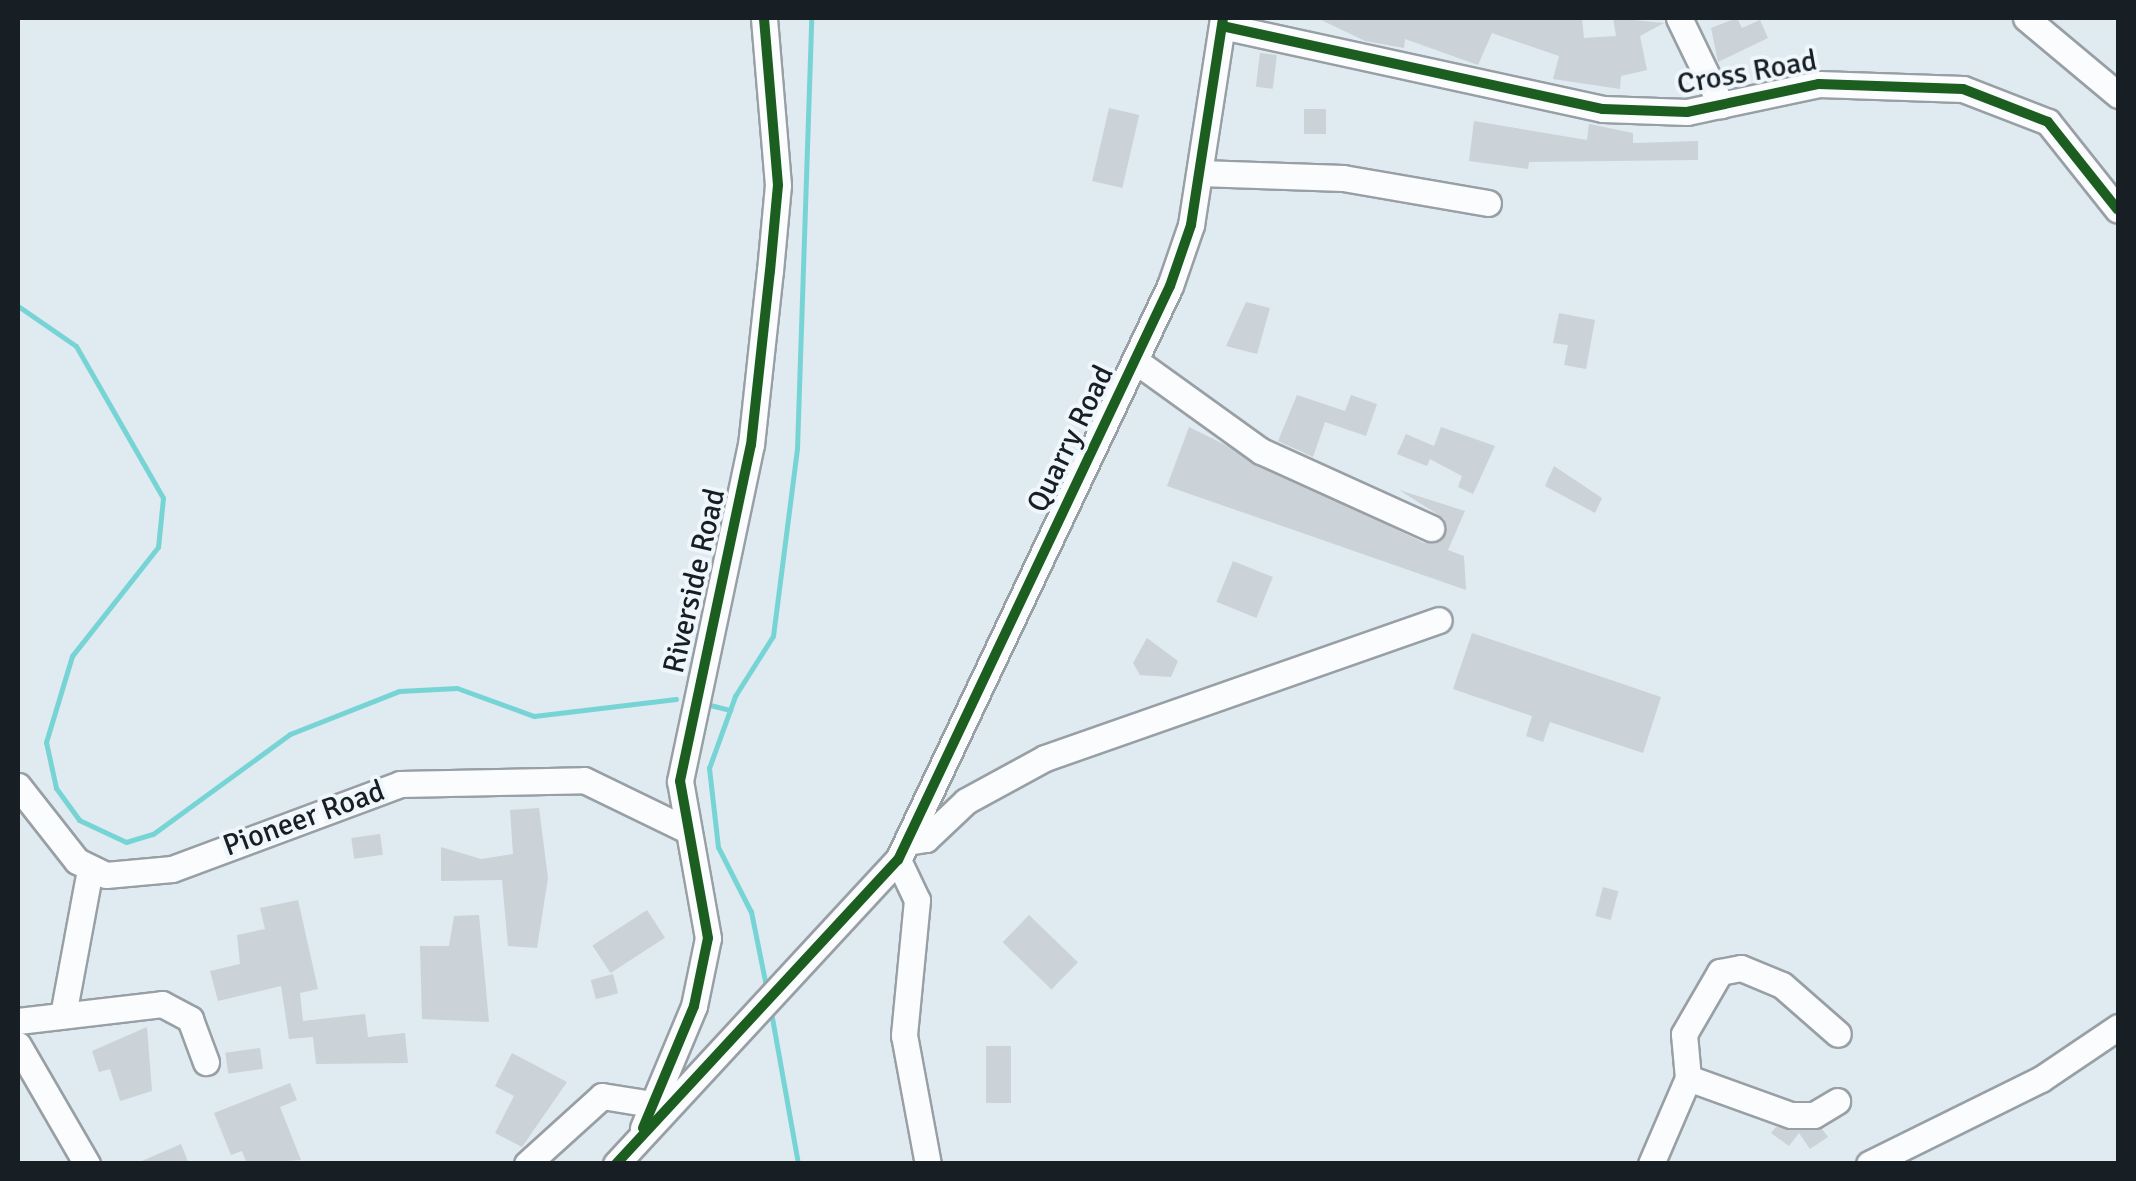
<!DOCTYPE html>
<style>
body{margin:0}
#map{position:relative;width:2136px;height:1181px;overflow:hidden;background:#e0eaf1;font-family:Signika,sans-serif}
div>[style]{position:absolute}
[style*='--x']{left:calc(var(--x)*1px);top:calc(var(--y)*1px);width:calc(var(--w)*1px);rotate:calc(var(--a)*1deg)}
.stream>*{height:5px;margin:-2.5px;padding:0 2.5px;transform-origin:2.5px;border-radius:2.5px;background:#77d4d4}
.building>*{inset:0;background:#cbd2d8;transform-origin:0 0}
.roads{filter:drop-shadow(2px 0 #989fa5) drop-shadow(-2px 0 #989fa5) drop-shadow(0 2px #989fa5) drop-shadow(0 -2px #989fa5)}
.minor>*{height:25px;margin:-12.5px;padding:0 12.5px;transform-origin:12.5px;border-radius:12.5px;background:#fafcfd}
.cycleway>*{height:10px;margin:-5px;padding:0 5px;transform-origin:5px;border-radius:5px;background:#1b5e20}
span{translate:-50% -50%;white-space:nowrap;text-align:center;line-height:1.15;-webkit-text-stroke:8px #eff7fc;paint-order:stroke}
.street-label{font-size:30px;color:#181f24}
.frame{position:absolute;inset:0;border:20px solid #181f24;pointer-events:none}
</style>
<div id="map">
<div class="stream">
<div style="--x:18;--y:306;--w:70;--a:34.6"></div>
<div style="--x:76;--y:346;--w:175;--a:60.2"></div>
<div style="--x:163;--y:498;--w:49;--a:95.8"></div>
<div style="--x:158;--y:547;--w:139;--a:128.3"></div>
<div style="--x:72;--y:656;--w:90;--a:106.8"></div>
<div style="--x:46;--y:742;--w:47;--a:77.7"></div>
<div style="--x:56;--y:788;--w:39;--a:54"></div>
<div style="--x:79;--y:820;--w:52;--a:25.1"></div>
<div style="--x:126;--y:842;--w:28;--a:-17"></div>
<div style="--x:153;--y:834;--w:170;--a:-36.1"></div>
<div style="--x:290;--y:734;--w:117;--a:-21.5"></div>
<div style="--x:399;--y:691;--w:58;--a:-3"></div>
<div style="--x:457;--y:688;--w:82;--a:20"></div>
<div style="--x:534;--y:716;--w:143;--a:-6.8"></div>
<div style="--x:710;--y:705;--w:21;--a:14"></div>
<div style="--x:767;--y:991;--w:81;--a:-101.4"></div>
<div style="--x:751;--y:912;--w:73;--a:-116.9"></div>
<div style="--x:718;--y:847;--w:80;--a:-96.5"></div>
<div style="--x:709;--y:768;--w:77;--a:-70.1"></div>
<div style="--x:735;--y:696;--w:71;--a:-57.7"></div>
<div style="--x:773;--y:636;--w:189;--a:-82.7"></div>
<div style="--x:797;--y:449;--w:431;--a:-88.1"></div>
<div style="--x:771;--y:1012;--w:154;--a:79.9"></div>
</div>
<div class="building">
<div style="clip-path:polygon(1317px 18px,1582px 18px,1584px 38px,1616px 36px,1613px 18px,1664px 23px,1640px 36px,1647px 70px,1621px 76px,1620px 89px,1553px 79px,1559px 56px,1492px 33px,1478px 65px,1405px 39px,1404px 48px,1365px 41px)"></div>
<div style="clip-path:polygon(1737px 18px,1742px 28px,1760px 20px,1768px 38px,1718px 62px,1711px 28px)"></div>
<div style="left:1260px;top:53px;width:17px;height:34px;rotate:7deg"></div>
<div style="left:1109px;top:108px;width:31px;height:75px;rotate:13deg"></div>
<div style="left:1304px;top:109px;width:22px;height:25px"></div>
<div style="clip-path:polygon(1474px 121px,1587px 140px,1589px 124px,1633px 133px,1633px 143px,1698px 141px,1698px 160px,1529px 162px,1528px 169px,1469px 161px)"></div>
<div style="clip-path:polygon(1246px 302px,1270px 308px,1257px 354px,1226px 346px)"></div>
<div style="clip-path:polygon(1559px 313px,1595px 320px,1586px 369px,1564px 365px,1568px 345px,1553px 343px)"></div>
<div style="clip-path:polygon(1297px 395px,1345px 411px,1351px 395px,1377px 404px,1366px 436px,1325px 422px,1313px 457px,1278px 441px)"></div>
<div style="clip-path:polygon(1189px 427px,1424px 543px,1441px 541px,1445px 519px,1399px 490px,1465px 511px,1448px 550px,1464px 556px,1466px 590px,1167px 486px)"></div>
<div style="clip-path:polygon(1441px 427px,1495px 446px,1473px 494px,1458px 487px,1462px 476px,1430px 459px,1427px 466px,1397px 454px,1406px 434px,1434px 446px)"></div>
<div style="clip-path:polygon(1554px 466px,1602px 498px,1595px 513px,1545px 486px)"></div>
<div style="left:1233px;top:561px;width:43px;height:44px;rotate:22deg"></div>
<div style="clip-path:polygon(1472px 633px,1661px 697px,1643px 753px,1550px 722px,1543px 742px,1526px 736px,1532px 716px,1453px 689px)"></div>
<div style="clip-path:polygon(1147px 638px,1178px 661px,1171px 677px,1140px 675px,1133px 663px)"></div>
<div style="clip-path:polygon(539px 808px,548px 878px,537px 948px,508px 946px,502px 880px,441px 881px,441px 847px,481px 859px,513px 854px,510px 810px)"></div>
<div style="left:380px;top:834px;width:21px;height:29px;rotate:82deg"></div>
<div style="left:1603px;top:887px;width:16px;height:30px;rotate:15deg"></div>
<div style="clip-path:polygon(298px 900px,318px 989px,300px 993px,303px 1021px,365px 1014px,368px 1037px,405px 1033px,408px 1063px,316px 1064px,313px 1037px,289px 1039px,281px 986px,218px 1001px,210px 971px,240px 964px,237px 935px,265px 929px,260px 908px)"></div>
<div style="left:647px;top:910px;width:33px;height:65px;rotate:57deg"></div>
<div style="clip-path:polygon(479px 915px,489px 1022px,422px 1019px,420px 946px,449px 946px,454px 916px)"></div>
<div style="left:1029px;top:915px;width:68px;height:38px;rotate:44deg"></div>
<div style="left:613px;top:974px;width:20px;height:23px;rotate:75deg"></div>
<div style="clip-path:polygon(147px 1027px,152px 1091px,120px 1101px,110px 1069px,99px 1072px,92px 1051px)"></div>
<div style="left:986px;top:1046px;width:25px;height:57px"></div>
<div style="left:260px;top:1048px;width:21px;height:35px;rotate:82deg"></div>
<div style="clip-path:polygon(512px 1053px,567px 1082px,522px 1147px,495px 1133px,514px 1096px,495px 1086px)"></div>
<div style="clip-path:polygon(290px 1083px,297px 1100px,280px 1107px,301px 1160px,247px 1164px,242px 1151px,231px 1155px,214px 1113px)"></div>
<div style="clip-path:polygon(1776px 1127px,1822px 1129px,1828px 1137px,1810px 1149px,1799px 1133px,1789px 1146px,1771px 1133px)"></div>
<div style="clip-path:polygon(181px 1144px,189px 1164px,135px 1164px)"></div>
</div>
<div class="roads">
<div class="minor">
<div style="--x:1679;--y:18;--w:97;--a:64.2"></div>
<div style="--x:2026;--y:18;--w:120;--a:39.9"></div>
<div style="--x:1222;--y:26;--w:390;--a:12.3"></div>
<div style="--x:1603;--y:109;--w:84;--a:2"></div>
<div style="--x:1687;--y:112;--w:135;--a:-12"></div>
<div style="--x:1819;--y:84;--w:144;--a:2"></div>
<div style="--x:1963;--y:89;--w:91;--a:21.2"></div>
<div style="--x:2048;--y:122;--w:112;--a:51.5"></div>
<div style="--x:1200;--y:173;--w:143;--a:2"></div>
<div style="--x:1343;--y:178;--w:147;--a:9.8"></div>
<div style="--x:1137;--y:362;--w:153;--a:35.7"></div>
<div style="--x:1261;--y:451;--w:187;--a:24.4"></div>
<div style="--x:18;--y:786;--w:95;--a:51.8"></div>
<div style="--x:77;--y:861;--w:32;--a:26"></div>
<div style="--x:106;--y:875;--w:66;--a:-5.2"></div>
<div style="--x:172;--y:869;--w:243;--a:-20.4"></div>
<div style="--x:400;--y:784;--w:184;--a:-1.2"></div>
<div style="--x:584;--y:780;--w:110;--a:25.9"></div>
<div style="--x:907;--y:842;--w:19;--a:-9"></div>
<div style="--x:926;--y:839;--w:55;--a:-43.5"></div>
<div style="--x:966;--y:801;--w:90;--a:-28.6"></div>
<div style="--x:1045;--y:758;--w:417;--a:-19.3"></div>
<div style="--x:898;--y:860;--w:44;--a:64.6"></div>
<div style="--x:917;--y:900;--w:136;--a:95.5"></div>
<div style="--x:904;--y:1035;--w:131;--a:79.5"></div>
<div style="--x:63;--y:1015;--w:147;--a:-79.5"></div>
<div style="--x:18;--y:1021;--w:145;--a:-6.7"></div>
<div style="--x:162;--y:1004;--w:32;--a:28"></div>
<div style="--x:190;--y:1019;--w:46;--a:69.6"></div>
<div style="--x:18;--y:1045;--w:138;--a:59.9"></div>
<div style="--x:1688;--y:1078;--w:109;--a:19.8"></div>
<div style="--x:1791;--y:1115;--w:23;--a:0"></div>
<div style="--x:1814;--y:1115;--w:27;--a:-31"></div>
<div style="--x:643;--y:1128;--w:132;--a:-67.3"></div>
<div style="--x:694;--y:1006;--w:69;--a:-78.4"></div>
<div style="--x:708;--y:938;--w:159;--a:-100.1"></div>
<div style="--x:680;--y:781;--w:343;--a:-78.1"></div>
<div style="--x:751;--y:445;--w:175;--a:-83.8"></div>
<div style="--x:770;--y:271;--w:86;--a:-84.7"></div>
<div style="--x:778;--y:185;--w:168;--a:-94.8"></div>
<div style="--x:527;--y:1164;--w:101;--a:-42.2"></div>
<div style="--x:602;--y:1096;--w:51;--a:9.1"></div>
<div style="--x:616;--y:1164;--w:415;--a:-47.2"></div>
<div style="--x:898;--y:860;--w:635;--a:-64.65"></div>
<div style="--x:1170;--y:286;--w:65;--a:-71"></div>
<div style="--x:1191;--y:225;--w:209;--a:-81.2"></div>
<div style="--x:1651;--y:1164;--w:94;--a:-66.7"></div>
<div style="--x:1688;--y:1078;--w:44;--a:-95.2"></div>
<div style="--x:1684;--y:1034;--w:72;--a:-59.9"></div>
<div style="--x:1720;--y:972;--w:21;--a:-11"></div>
<div style="--x:1741;--y:968;--w:44;--a:22.5"></div>
<div style="--x:1782;--y:985;--w:74;--a:41.2"></div>
<div style="--x:1869;--y:1164;--w:192;--a:-26.3"></div>
<div style="--x:2041;--y:1079;--w:93;--a:-34"></div>
</div>
</div>
<div class="cycleway">
<div style="--x:1222;--y:26;--w:390;--a:12.3"></div>
<div style="--x:1603;--y:109;--w:84;--a:2"></div>
<div style="--x:1687;--y:112;--w:135;--a:-12"></div>
<div style="--x:1819;--y:84;--w:144;--a:2"></div>
<div style="--x:1963;--y:89;--w:91;--a:21.2"></div>
<div style="--x:2048;--y:122;--w:112;--a:51.5"></div>
<div style="--x:643;--y:1128;--w:132;--a:-67.3"></div>
<div style="--x:694;--y:1006;--w:69;--a:-78.4"></div>
<div style="--x:708;--y:938;--w:159;--a:-100.1"></div>
<div style="--x:680;--y:781;--w:343;--a:-78.1"></div>
<div style="--x:751;--y:445;--w:175;--a:-83.8"></div>
<div style="--x:770;--y:271;--w:86;--a:-84.7"></div>
<div style="--x:778;--y:185;--w:168;--a:-94.8"></div>
<div style="--x:616;--y:1164;--w:415;--a:-47.2"></div>
<div style="--x:898;--y:860;--w:635;--a:-64.65"></div>
<div style="--x:1170;--y:286;--w:65;--a:-71"></div>
<div style="--x:1191;--y:225;--w:209;--a:-81.2"></div>
</div>
<div class="street-label">
<span style="left:1747px;top:73px;rotate:-10deg">Cross Road</span>
<span style="left:1071px;top:439px;rotate:-64deg">Quarry Road</span>
<span style="left:695px;top:581px;rotate:-77deg">Riverside Road</span>
<span style="left:304px;top:819px;rotate:-20deg">Pioneer Road</span>
</div>
<div class="frame"></div>
</div>
